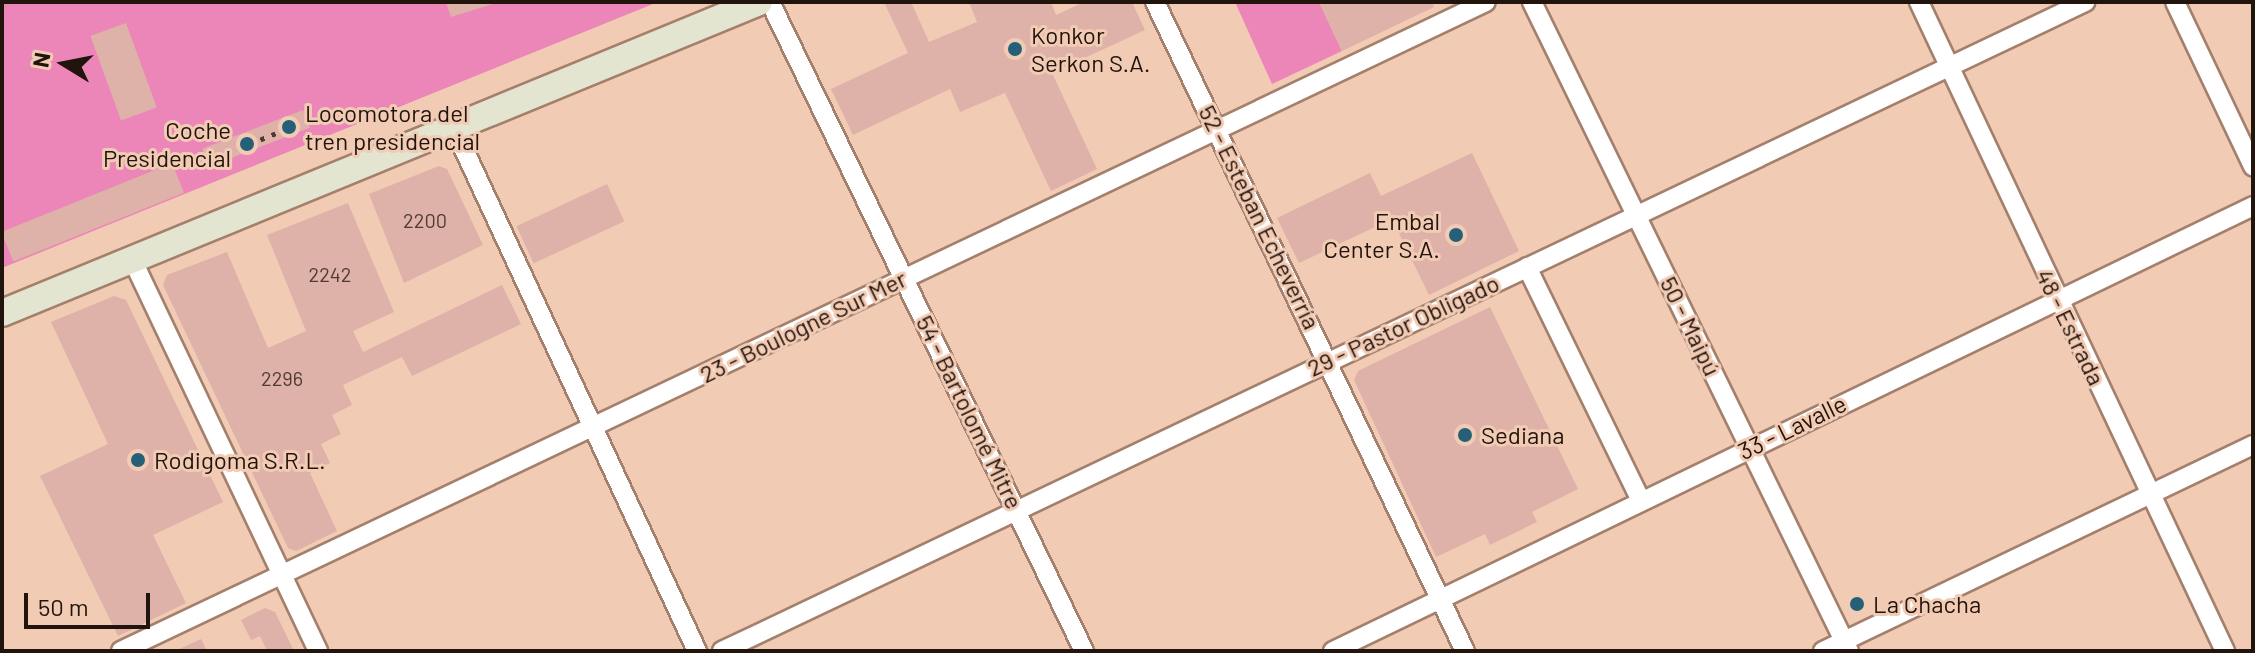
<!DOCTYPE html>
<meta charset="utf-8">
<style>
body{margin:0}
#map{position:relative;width:2255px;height:653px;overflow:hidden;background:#f2cbb5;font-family:Barlow,sans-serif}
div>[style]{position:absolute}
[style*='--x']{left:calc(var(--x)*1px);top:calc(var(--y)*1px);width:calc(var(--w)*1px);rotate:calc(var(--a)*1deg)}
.green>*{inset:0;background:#ec85b8}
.building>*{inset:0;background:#deb1a9;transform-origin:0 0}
.roads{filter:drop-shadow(2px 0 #a4806c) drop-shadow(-2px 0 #a4806c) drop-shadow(0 2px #a4806c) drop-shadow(0 -2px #a4806c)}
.street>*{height:18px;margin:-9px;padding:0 9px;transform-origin:9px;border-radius:9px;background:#fff}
.secondary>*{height:26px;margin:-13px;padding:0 13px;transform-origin:13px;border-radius:13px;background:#e4e5d0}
.rail>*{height:5px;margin-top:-2.5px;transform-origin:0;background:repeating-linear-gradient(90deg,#4e3b30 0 4px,transparent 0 12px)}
.dots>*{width:22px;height:22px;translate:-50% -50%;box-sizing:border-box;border:4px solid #f2cbb5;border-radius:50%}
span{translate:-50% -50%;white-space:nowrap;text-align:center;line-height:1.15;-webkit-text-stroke:6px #f2cbb5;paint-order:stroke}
.number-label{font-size:20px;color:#503b33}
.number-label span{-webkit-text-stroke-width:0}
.poi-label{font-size:24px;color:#21140c}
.left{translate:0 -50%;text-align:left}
.right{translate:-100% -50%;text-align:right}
.street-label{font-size:24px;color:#21140c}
.frame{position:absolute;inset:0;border:4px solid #21140c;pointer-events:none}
.north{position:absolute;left:24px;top:24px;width:80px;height:80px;-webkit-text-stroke:6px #f2cbb5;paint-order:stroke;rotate:280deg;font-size:22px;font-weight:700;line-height:32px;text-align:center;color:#21140c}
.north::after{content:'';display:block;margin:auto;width:28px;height:36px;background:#21140c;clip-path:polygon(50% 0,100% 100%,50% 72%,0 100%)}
.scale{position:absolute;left:24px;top:593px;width:126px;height:36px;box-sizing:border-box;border:4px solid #21140c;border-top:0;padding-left:10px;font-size:24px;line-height:28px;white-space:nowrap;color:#21140c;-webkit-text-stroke:6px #f2cbb5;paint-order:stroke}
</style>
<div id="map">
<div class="green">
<div style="clip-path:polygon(2px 2px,658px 2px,2px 268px)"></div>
<div style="clip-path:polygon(1235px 2px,1319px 2px,1342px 51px,1272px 84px)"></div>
</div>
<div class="building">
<div style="clip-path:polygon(446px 2px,496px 2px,496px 3px,451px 17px)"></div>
<div style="clip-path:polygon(884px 2px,911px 2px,929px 42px,977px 22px,969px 2px,1051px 2px,1056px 15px,1084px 2px,1132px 2px,1145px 30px,1052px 73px,1097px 169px,1051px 191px,1005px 93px,960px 112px,950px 89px,853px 135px,831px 89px,908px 53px)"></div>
<div style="clip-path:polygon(1319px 2px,1432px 2px,1434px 7px,1342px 51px)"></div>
<div style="left:126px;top:23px;width:90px;height:38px;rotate:70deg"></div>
<div style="left:303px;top:110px;width:19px;height:108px;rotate:69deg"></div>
<div style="clip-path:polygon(1472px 153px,1519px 251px,1429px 295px,1392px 219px,1299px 263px,1277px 218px,1370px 173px,1381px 196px)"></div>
<div style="left:172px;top:163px;width:32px;height:184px;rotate:68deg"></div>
<div style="clip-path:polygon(439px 166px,447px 169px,483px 245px,404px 283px,369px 194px)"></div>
<div style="left:607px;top:184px;width:41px;height:100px;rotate:65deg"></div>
<div style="clip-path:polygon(348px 203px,394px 312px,353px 331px,363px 352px,502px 285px,521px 324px,412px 376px,402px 357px,343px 385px,352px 405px,332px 415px,341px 434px,321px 444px,330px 463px,310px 473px,337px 531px,296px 551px,288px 548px,163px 285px,167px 275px,227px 252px,268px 348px,306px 331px,267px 235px)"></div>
<div style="clip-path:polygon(114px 296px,126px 300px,223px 502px,153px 535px,186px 603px,118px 636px,40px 476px,108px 444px,51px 322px)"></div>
<div style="clip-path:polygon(1490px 307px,1578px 489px,1532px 512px,1537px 522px,1490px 545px,1485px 534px,1436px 557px,1354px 380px,1358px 371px)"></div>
<div style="clip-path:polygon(265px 608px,275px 612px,294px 651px,267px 651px,260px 636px,251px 640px,241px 620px)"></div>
<div style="clip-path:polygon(201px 639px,207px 651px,175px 651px)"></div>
</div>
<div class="roads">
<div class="street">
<div style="--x:770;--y:2;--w:721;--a:64.18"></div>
<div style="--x:1155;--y:2;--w:719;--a:64.47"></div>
<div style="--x:1532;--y:2;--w:722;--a:63.97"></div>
<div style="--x:1919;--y:2;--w:718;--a:64.76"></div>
<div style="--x:2175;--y:2;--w:182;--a:64.6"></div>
<div style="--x:454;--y:128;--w:577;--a:65.08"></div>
<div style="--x:132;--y:259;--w:434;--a:64.6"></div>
<div style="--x:1527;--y:267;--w:260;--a:64"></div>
<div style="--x:121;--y:651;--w:1511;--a:-25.43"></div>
<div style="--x:722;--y:651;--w:1510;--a:-25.46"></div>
<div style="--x:1333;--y:651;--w:1022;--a:-25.81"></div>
<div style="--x:1823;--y:651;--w:477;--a:-25.6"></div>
</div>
<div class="secondary">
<div style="--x:2;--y:313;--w:818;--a:-22.33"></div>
</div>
</div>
<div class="rail">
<div style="--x:205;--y:162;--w:109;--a:-22.1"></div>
</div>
<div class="dots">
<div style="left:1015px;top:49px;background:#265f78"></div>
<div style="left:289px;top:127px;background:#265f78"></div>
<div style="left:247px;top:144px;background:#265f78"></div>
<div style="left:1456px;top:235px;background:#265f78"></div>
<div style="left:1465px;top:435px;background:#265f78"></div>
<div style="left:138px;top:460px;background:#265f78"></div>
<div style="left:1857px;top:604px;background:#265f78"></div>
</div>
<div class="number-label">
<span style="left:425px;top:220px">2200</span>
<span style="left:330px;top:274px">2242</span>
<span style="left:282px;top:378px">2296</span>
</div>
<div class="poi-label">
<span class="left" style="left:1031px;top:49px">Konkor<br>Serkon S.A.</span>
<span class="left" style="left:305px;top:127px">Locomotora del<br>tren presidencial</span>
<span class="right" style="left:231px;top:144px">Coche<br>Presidencial</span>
<span class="right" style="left:1440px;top:235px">Embal<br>Center S.A.</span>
<span class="left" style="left:1481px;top:435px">Sediana</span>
<span class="left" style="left:154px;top:460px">Rodigoma S.R.L.</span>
<span class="left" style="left:1873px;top:604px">La Chacha</span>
</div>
<div class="street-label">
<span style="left:1260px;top:217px;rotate:64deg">52 - Esteban Echeverría</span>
<span style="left:1403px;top:325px;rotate:-25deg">29 - Pastor Obligado</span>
<span style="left:803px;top:326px;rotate:-26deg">23 - Boulogne Sur Mer</span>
<span style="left:1691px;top:326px;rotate:64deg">50 - Maipú</span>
<span style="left:2071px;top:327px;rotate:64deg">48 - Estrada</span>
<span style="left:970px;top:412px;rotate:64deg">54 - Bartolomé Mitre</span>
<span style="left:1792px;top:427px;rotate:-26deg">33 - Lavalle</span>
</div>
<div class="frame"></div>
<div class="north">N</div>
<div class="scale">50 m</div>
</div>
